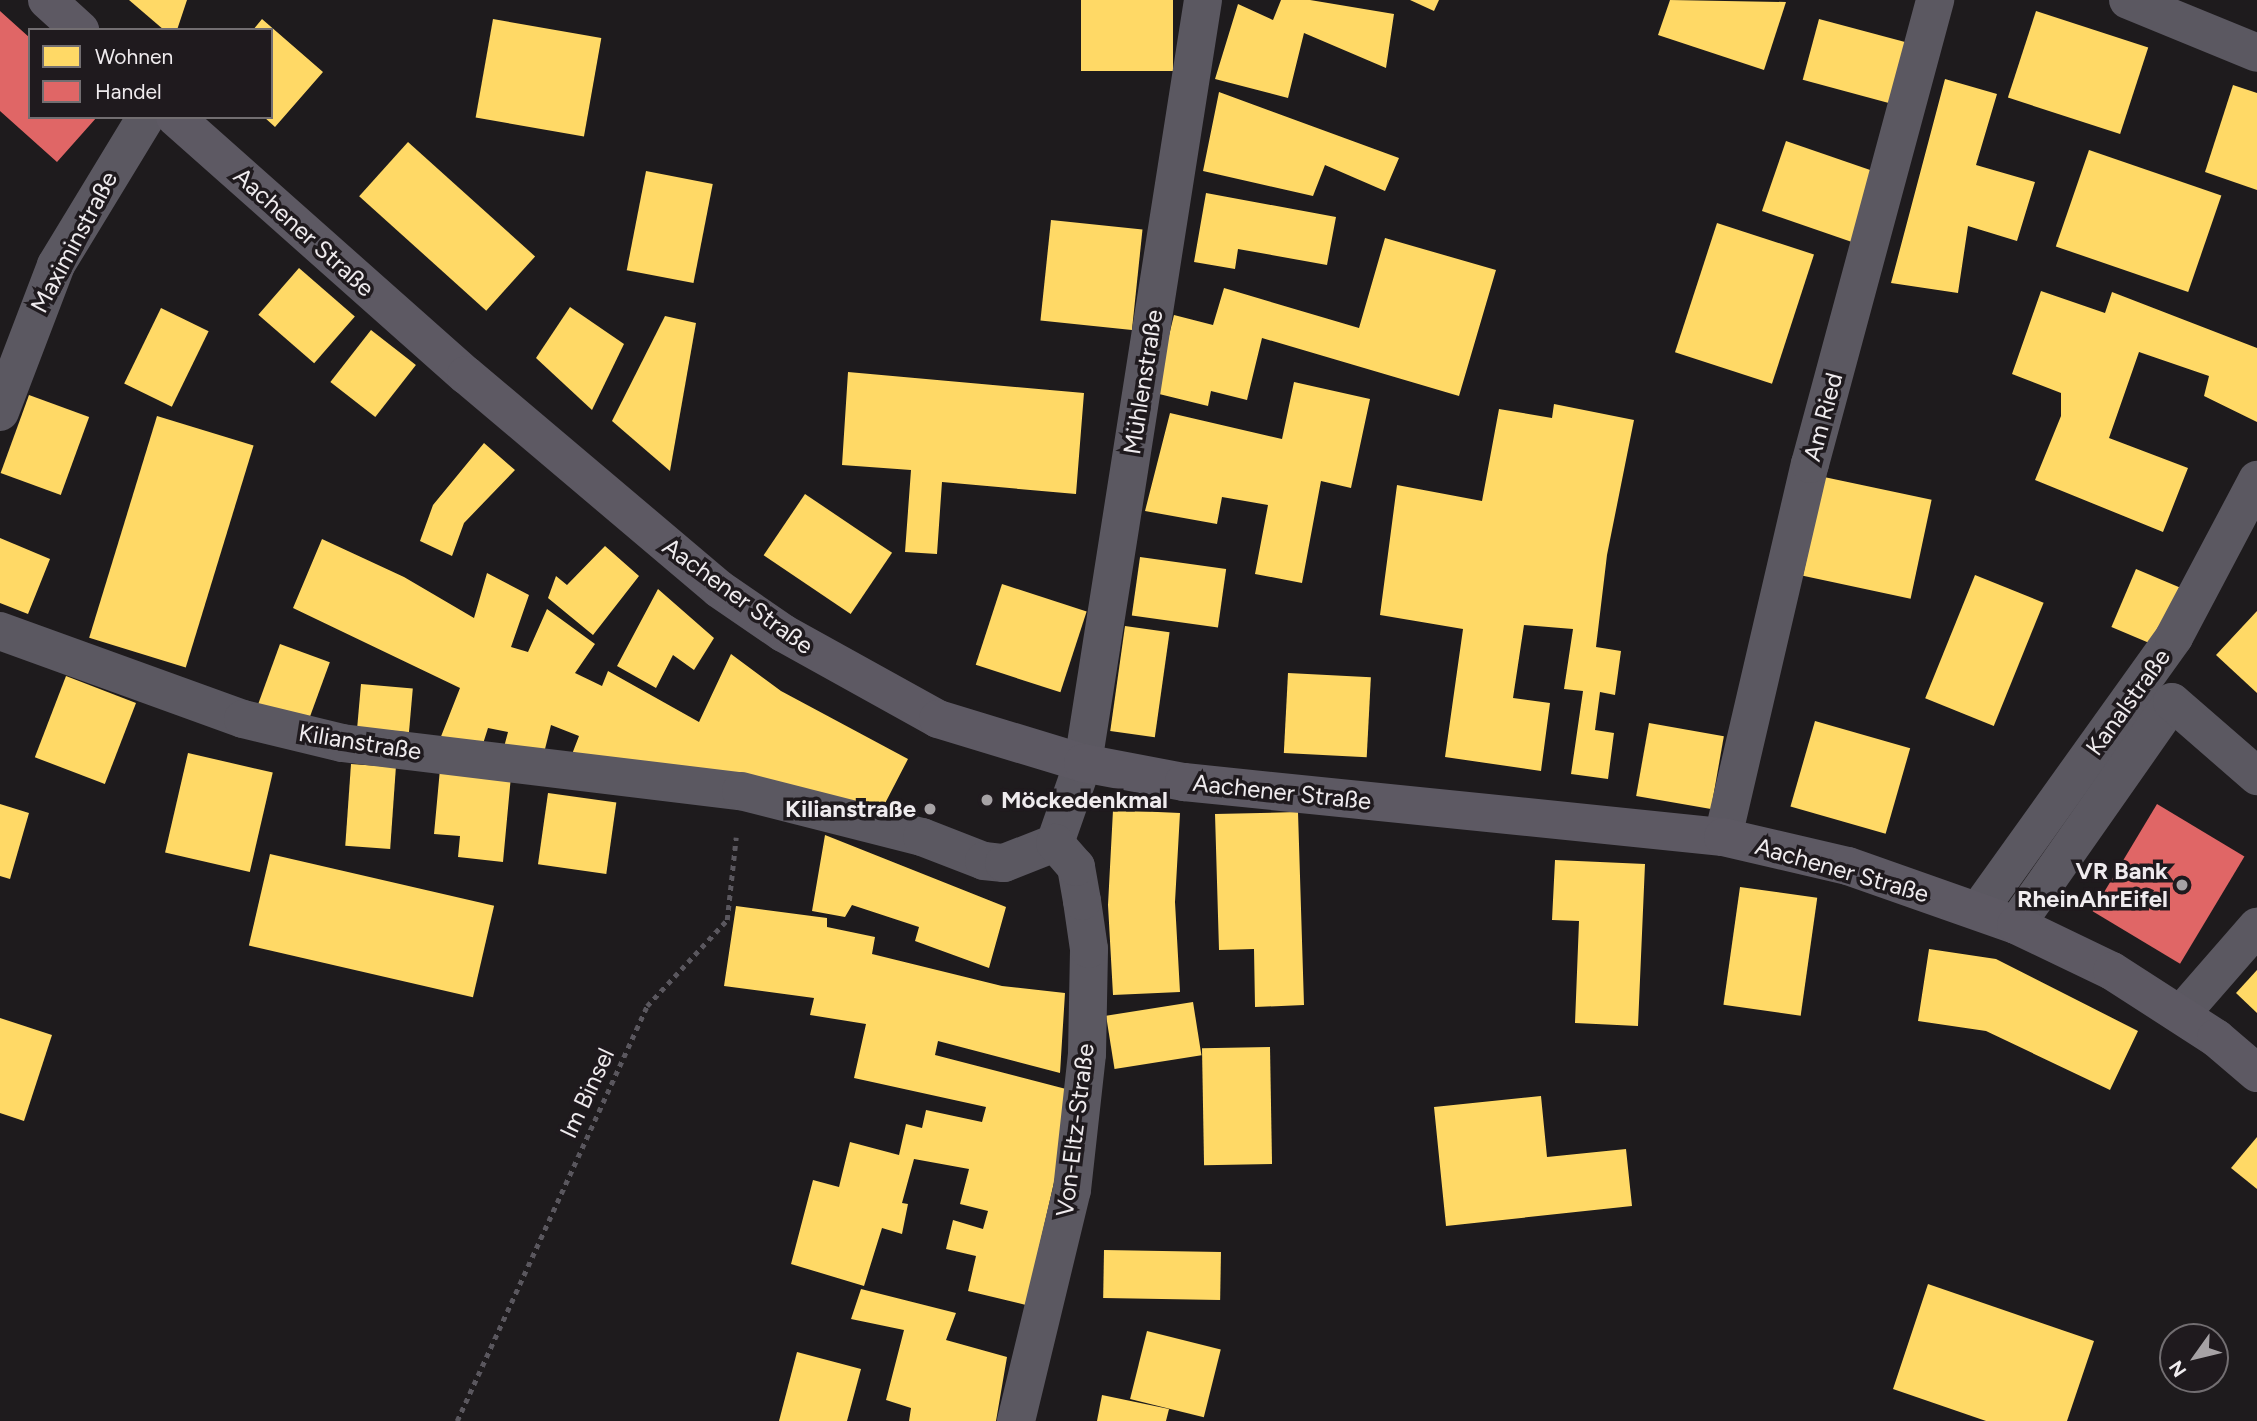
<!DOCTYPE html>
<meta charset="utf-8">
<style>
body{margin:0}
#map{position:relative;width:2257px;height:1421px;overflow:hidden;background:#1e1b1d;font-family:Figtree,sans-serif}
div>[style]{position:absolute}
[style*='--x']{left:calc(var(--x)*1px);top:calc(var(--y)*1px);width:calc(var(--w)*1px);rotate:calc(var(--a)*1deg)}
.homes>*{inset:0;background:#ffd966;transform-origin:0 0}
.shops>*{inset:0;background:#e06666;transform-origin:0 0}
.path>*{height:4.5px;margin-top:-2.25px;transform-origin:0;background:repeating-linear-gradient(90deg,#5a575e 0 5px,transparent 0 10px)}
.minor>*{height:38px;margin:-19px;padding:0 19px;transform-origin:19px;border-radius:19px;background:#5b5861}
.major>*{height:38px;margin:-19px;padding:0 19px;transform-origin:19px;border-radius:19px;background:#5d5963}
.dots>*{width:19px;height:19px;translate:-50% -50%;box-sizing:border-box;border:4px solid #1f1a1e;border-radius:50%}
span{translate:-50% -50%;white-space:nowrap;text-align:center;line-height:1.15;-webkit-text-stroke:7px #1f1a1e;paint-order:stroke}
.street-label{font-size:24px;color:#efebee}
.poi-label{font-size:24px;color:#efebee;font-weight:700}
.left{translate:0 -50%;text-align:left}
.right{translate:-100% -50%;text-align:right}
.legend{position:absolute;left:28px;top:28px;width:245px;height:91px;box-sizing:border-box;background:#1f1a1e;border:2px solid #726e71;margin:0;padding:9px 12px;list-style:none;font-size:21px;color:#efebee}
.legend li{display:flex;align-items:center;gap:14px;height:35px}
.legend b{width:35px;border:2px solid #726e71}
.north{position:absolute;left:2159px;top:1323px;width:70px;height:70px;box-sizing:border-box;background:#1f1a1e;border:2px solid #726e71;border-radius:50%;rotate:236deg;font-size:19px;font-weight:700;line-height:28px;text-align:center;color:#efebee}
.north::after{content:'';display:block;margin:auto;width:24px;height:32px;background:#a6a2a5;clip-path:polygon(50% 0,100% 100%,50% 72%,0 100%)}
</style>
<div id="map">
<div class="homes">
<div style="clip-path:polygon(129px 0,187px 0,177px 30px,164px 30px)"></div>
<div style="left:1081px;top:0;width:92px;height:71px"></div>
<div style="clip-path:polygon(1281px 0,1310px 0,1394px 14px,1386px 68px,1304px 33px,1288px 98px,1215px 79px,1238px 4px,1273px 20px)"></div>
<div style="clip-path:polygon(1410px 0,1439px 0,1434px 11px)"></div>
<div style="clip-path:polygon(1670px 0,1786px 2px,1764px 70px,1658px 35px)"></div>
<div style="left:2036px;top:11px;width:118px;height:91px;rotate:18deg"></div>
<div style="clip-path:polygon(262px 19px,323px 72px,275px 127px,264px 117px,271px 117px,271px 30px,253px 30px)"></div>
<div style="left:493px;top:19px;width:110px;height:100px;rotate:10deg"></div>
<div style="left:1819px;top:19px;width:91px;height:63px;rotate:15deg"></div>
<div style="clip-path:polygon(1945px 79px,1997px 94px,1976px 165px,2035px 182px,2017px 241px,1968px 226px,1958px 293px,1891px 283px)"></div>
<div style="clip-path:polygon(2233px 85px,2257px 93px,2257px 190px,2205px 172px)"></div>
<div style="clip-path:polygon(1219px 92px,1399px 158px,1385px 191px,1325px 165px,1313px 196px,1203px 171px)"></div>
<div style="left:1786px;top:141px;width:99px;height:74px;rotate:19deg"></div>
<div style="left:408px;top:142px;width:171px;height:73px;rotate:42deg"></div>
<div style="left:2089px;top:150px;width:140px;height:102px;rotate:19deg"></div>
<div style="left:646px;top:171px;width:68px;height:101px;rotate:11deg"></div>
<div style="clip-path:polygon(1206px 193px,1336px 217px,1327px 265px,1238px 249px,1235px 269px,1194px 262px)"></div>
<div style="left:1051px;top:220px;width:92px;height:101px;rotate:6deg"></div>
<div style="left:1717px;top:223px;width:102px;height:136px;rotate:18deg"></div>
<div style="clip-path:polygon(1385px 238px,1496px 270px,1459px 396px,1262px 338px,1247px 400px,1211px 391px,1208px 406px,1155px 393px,1174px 315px,1213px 325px,1224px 288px,1359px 328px)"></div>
<div style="left:299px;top:268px;width:74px;height:62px;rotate:41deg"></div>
<div style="clip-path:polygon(2041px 291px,2105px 313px,2112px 292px,2257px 348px,2257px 422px,2204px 396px,2209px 376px,2139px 352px,2109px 438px,2188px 468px,2163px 532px,2035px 480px,2061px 416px,2061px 393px,2012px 374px)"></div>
<div style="clip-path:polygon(570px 307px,624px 344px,592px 410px,536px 358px)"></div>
<div style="left:161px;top:308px;width:53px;height:84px;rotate:26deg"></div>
<div style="clip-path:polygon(665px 316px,696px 323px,670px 471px,612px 421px)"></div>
<div style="left:371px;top:330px;width:57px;height:66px;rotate:38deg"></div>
<div style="clip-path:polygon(848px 372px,1084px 393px,1076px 494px,942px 482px,937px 554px,905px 552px,911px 470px,842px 465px)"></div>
<div style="clip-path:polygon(1294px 382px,1370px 399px,1351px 488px,1321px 481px,1302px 583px,1255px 574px,1268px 505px,1222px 497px,1217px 524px,1145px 511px,1170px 413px,1282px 439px)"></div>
<div style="left:29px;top:395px;width:64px;height:83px;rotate:20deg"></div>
<div style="clip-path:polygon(1554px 404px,1634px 420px,1607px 555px,1596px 647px,1621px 651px,1615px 695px,1600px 692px,1595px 730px,1614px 733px,1608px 779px,1571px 774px,1583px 691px,1564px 689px,1573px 629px,1524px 625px,1513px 698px,1550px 703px,1541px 771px,1445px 757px,1463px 629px,1380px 615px,1397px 485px,1482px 501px,1499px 409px,1552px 418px)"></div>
<div style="left:157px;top:416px;width:101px;height:232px;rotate:17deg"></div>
<div style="clip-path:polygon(484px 443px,515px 470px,464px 523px,452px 556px,420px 541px,433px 505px)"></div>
<div style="left:1824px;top:477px;width:110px;height:101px;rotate:12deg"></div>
<div style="left:805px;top:494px;width:105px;height:74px;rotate:34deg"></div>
<div style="clip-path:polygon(0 538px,50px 559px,28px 614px,0 603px)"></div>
<div style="clip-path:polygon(322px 539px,404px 577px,474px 618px,487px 573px,529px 595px,511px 647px,528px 652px,547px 609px,595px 644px,575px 673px,602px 686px,608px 671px,699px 722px,731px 654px,781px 691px,908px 759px,879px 815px,569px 762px,579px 736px,551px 725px,543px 757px,504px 747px,508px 732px,488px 728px,482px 747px,440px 739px,460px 688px,293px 608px)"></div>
<div style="clip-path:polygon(605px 546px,639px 576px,593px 635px,548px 598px,556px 576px,567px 585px)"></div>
<div style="left:1140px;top:557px;width:87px;height:59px;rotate:8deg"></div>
<div style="left:2136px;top:569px;width:47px;height:63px;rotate:23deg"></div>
<div style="left:1975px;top:575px;width:74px;height:133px;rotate:22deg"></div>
<div style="left:1002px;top:584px;width:89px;height:85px;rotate:18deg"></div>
<div style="clip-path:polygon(658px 589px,714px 638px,694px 670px,673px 655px,656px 688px,617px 666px)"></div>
<div style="clip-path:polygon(2257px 611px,2257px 693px,2216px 655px)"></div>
<div style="left:1125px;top:626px;width:45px;height:106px;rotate:8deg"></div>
<div style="left:280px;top:644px;width:53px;height:64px;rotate:20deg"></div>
<div style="left:1288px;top:673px;width:83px;height:80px;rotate:3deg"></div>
<div style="left:66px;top:676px;width:75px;height:87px;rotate:21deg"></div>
<div style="left:361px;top:684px;width:52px;height:44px;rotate:5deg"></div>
<div style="left:1815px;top:721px;width:99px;height:89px;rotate:16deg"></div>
<div style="left:1649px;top:723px;width:76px;height:74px;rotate:10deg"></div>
<div style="left:188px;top:753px;width:87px;height:102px;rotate:13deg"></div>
<div style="left:351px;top:764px;width:45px;height:82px;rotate:4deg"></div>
<div style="clip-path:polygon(440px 769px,511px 776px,503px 862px,458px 857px,460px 836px,434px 834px)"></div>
<div style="left:548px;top:793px;width:69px;height:72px;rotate:8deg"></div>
<div style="clip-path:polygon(0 804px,29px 813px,10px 879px,0 876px)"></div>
<div style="clip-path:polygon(1113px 810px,1180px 813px,1175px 902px,1180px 992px,1113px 995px,1108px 905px)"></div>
<div style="clip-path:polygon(1298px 812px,1304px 1005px,1255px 1007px,1254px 949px,1219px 950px,1215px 814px)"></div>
<div style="clip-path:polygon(825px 835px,1006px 907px,989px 968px,915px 941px,919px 927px,852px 905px,845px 917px,812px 911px)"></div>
<div style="left:270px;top:854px;width:230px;height:94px;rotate:13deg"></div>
<div style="clip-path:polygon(1555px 860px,1645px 864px,1638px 1026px,1575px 1023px,1579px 921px,1552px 920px)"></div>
<div style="left:1740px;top:887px;width:78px;height:119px;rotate:8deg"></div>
<div style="clip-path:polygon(736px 906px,827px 918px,827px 927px,875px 937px,872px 954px,1002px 986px,1065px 993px,1060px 1073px,938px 1041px,935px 1055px,1066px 1089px,1067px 1125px,1026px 1305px,968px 1291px,976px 1256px,946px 1249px,953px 1220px,983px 1229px,988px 1211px,960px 1204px,969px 1169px,914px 1159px,902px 1203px,908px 1204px,902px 1234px,882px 1228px,864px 1286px,791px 1264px,813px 1180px,839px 1187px,850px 1142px,899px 1155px,906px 1124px,922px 1128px,926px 1110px,982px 1122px,986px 1107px,854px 1078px,866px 1024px,810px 1015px,814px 998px,724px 986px)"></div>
<div style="clip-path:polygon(1929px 949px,1996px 959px,2138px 1031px,2110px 1090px,1986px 1031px,1918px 1021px)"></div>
<div style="clip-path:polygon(2257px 970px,2257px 1013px,2236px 993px)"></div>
<div style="left:1193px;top:1002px;width:54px;height:88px;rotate:81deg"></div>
<div style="clip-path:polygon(0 1018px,52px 1035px,24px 1121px,0 1113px)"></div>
<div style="left:1270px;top:1047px;width:117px;height:68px;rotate:89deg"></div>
<div style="clip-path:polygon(1541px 1096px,1547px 1157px,1626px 1149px,1632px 1206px,1446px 1226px,1434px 1107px)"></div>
<div style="clip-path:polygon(2257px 1137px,2257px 1189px,2231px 1168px)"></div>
<div style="left:1104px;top:1250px;width:117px;height:48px;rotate:1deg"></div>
<div style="clip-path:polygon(1928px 1284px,2094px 1341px,2067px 1421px,1986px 1421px,1893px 1389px)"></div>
<div style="clip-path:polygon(861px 1289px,956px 1313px,946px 1340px,1007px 1357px,996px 1421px,909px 1421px,911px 1408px,886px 1400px,904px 1330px,851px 1319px)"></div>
<div style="left:1147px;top:1331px;width:76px;height:70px;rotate:14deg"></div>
<div style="clip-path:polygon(797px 1352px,861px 1369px,847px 1421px,779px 1421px)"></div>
<div style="clip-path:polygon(1102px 1395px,1169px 1409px,1166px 1421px,1097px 1421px)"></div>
</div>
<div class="shops">
<div style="clip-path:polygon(0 11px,30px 38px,30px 117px,97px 117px,57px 162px,0 111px)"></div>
<div style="left:2157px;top:804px;width:102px;height:125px;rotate:31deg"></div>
</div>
<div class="path">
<div style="--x:457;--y:1421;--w:456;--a:-65.4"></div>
<div style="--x:647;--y:1006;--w:117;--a:-47.1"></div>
<div style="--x:727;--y:920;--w:83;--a:-83.8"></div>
</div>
<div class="minor">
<div style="--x:2128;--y:0;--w:139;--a:22.3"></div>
<div style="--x:0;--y:412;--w:157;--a:-69.1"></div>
<div style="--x:56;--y:265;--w:173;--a:-58.7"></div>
<div style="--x:0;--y:631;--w:258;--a:19.9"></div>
<div style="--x:243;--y:719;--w:102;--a:13.6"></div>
<div style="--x:342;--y:743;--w:402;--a:6.9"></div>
<div style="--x:741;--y:791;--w:187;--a:14.3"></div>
<div style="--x:922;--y:837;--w:66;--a:21.2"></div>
<div style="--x:984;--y:861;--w:20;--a:6"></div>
<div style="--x:1004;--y:863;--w:55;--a:-21.4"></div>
<div style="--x:1055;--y:843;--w:85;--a:-70.7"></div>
<div style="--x:1083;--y:763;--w:772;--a:-81.06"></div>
<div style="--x:1723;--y:837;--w:383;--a:-76.9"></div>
<div style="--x:1810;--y:464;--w:481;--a:-74.9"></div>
<div style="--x:1978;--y:911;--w:337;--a:-54.4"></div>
<div style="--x:2174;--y:637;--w:178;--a:-62.1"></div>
<div style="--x:2016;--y:925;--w:272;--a:-55"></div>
<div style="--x:2172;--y:702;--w:113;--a:41"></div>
<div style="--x:2181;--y:1014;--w:116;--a:-48.9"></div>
<div style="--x:1016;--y:1421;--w:238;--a:-76.4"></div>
<div style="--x:1072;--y:1190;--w:137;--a:-83.7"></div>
<div style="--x:1087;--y:1054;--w:105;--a:-88.9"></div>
<div style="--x:1089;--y:949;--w:49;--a:-98.3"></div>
<div style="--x:1082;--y:901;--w:35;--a:-100"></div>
<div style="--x:1076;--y:867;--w:32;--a:-131"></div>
</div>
<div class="major">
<div style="--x:47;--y:0;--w:45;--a:42.3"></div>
<div style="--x:175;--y:117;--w:389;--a:41.6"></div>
<div style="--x:466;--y:375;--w:331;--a:40.2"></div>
<div style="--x:719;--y:589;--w:78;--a:34.5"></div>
<div style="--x:783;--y:633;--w:177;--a:29"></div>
<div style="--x:938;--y:719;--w:152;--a:16.9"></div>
<div style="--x:1083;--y:763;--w:103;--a:10.7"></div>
<div style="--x:1184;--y:782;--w:542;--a:5.83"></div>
<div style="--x:1723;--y:837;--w:128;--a:13.1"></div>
<div style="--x:1848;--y:866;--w:178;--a:19.4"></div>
<div style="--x:2016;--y:925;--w:106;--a:25.6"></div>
<div style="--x:2112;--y:971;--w:124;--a:32.8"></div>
<div style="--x:2216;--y:1038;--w:54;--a:40.5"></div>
</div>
<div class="dots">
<div style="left:987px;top:800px;background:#a6a2a5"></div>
<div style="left:930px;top:809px;background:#a6a2a5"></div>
<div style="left:2182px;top:885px;background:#a6a2a5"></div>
</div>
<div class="street-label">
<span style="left:304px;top:232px;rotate:42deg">Aachener Straße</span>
<span style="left:74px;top:242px;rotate:-62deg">Maximinstraße</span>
<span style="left:1143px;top:382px;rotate:-81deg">Mühlenstraße</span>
<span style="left:1823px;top:417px;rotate:-75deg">Am Ried</span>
<span style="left:738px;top:596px;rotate:36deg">Aachener Straße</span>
<span style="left:2128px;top:702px;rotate:-54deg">Kanalstraße</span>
<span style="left:360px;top:742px;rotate:9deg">Kilianstraße</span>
<span style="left:1282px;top:792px;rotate:6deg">Aachener Straße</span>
<span style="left:1842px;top:870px;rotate:16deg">Aachener Straße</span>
<span style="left:587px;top:1093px;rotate:-65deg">Im Binsel</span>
<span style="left:1075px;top:1130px;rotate:-83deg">Von-Eltz-Straße</span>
</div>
<div class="poi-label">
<span class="left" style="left:1001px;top:800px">Möckedenkmal</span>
<span class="right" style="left:916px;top:809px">Kilianstraße</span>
<span class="right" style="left:2168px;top:885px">VR Bank<br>RheinAhrEifel</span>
</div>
<ul class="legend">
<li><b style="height:19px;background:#ffd966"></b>Wohnen</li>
<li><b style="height:19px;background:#e06666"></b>Handel</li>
</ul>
<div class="north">N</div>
</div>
